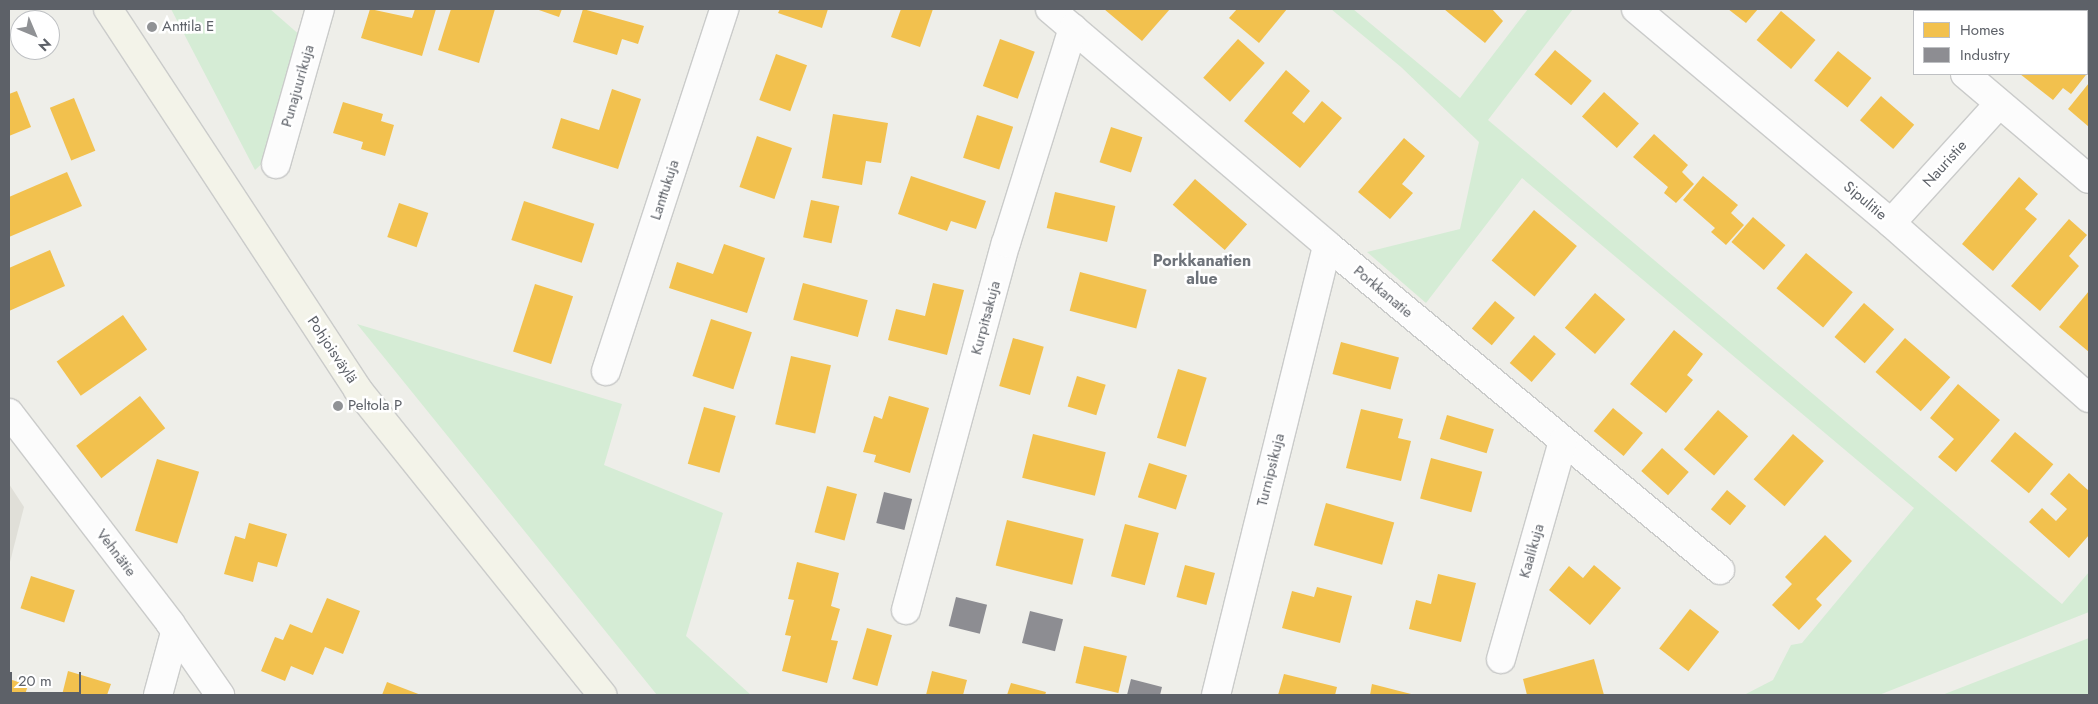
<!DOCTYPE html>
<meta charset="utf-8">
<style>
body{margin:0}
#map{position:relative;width:2098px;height:704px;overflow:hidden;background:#eeeee9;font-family:Jost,sans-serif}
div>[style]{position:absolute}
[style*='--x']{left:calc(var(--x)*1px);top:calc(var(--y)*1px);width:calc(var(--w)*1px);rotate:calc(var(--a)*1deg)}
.education>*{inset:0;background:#e0dfd8}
.green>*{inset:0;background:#d5ecd5}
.homes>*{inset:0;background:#f2c14e;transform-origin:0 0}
.industry>*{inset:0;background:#8d8d92;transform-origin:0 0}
.roads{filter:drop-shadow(1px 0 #cacbca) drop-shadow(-1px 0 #cacbca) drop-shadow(0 1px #cacbca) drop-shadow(0 -1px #cacbca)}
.minor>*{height:28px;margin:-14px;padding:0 14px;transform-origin:14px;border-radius:14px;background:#fcfcfc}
.major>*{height:28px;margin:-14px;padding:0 14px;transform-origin:14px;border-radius:14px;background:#f3f3e9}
.dots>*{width:14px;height:14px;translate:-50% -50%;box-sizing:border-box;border:2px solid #fff;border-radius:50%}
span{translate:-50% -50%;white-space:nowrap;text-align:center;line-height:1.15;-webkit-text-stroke:5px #fff;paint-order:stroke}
.poi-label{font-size:15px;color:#5d6168}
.left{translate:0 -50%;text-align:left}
.street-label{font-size:15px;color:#5d6168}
.neighbourhood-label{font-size:16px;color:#6e737a;font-weight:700}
.frame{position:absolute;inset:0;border:10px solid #5d6168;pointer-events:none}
.legend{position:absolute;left:1913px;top:10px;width:175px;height:65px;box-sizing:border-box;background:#fff;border:1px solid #bec0c3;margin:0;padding:6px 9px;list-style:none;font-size:15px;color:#5d6168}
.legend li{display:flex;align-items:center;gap:10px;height:25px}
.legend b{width:25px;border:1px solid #bec0c3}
.north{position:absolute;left:10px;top:10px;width:50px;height:50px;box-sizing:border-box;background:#fff;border:1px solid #bec0c3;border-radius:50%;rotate:135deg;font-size:14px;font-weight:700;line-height:20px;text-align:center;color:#5d6168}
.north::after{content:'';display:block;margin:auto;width:18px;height:22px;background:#909295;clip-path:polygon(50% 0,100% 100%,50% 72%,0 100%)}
.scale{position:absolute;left:10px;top:672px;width:71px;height:22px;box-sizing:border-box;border:2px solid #5d6168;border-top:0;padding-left:6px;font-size:15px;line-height:18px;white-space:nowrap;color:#5d6168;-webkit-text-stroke:4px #fff;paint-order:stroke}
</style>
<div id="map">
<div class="education">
<div style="clip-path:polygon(9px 484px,24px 507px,9px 566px)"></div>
</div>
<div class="green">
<div style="clip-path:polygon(171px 9px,270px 9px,302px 37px,267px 159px,255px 170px)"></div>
<div style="clip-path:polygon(1331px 9px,1353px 9px,1460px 98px,1528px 9px,1573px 9px,1488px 120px,2062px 604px,2089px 572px,2089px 612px,1879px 695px,1744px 695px,1773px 680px,1791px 645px,1802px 643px,1914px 508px,1522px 178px,1426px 303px,1367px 252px,1460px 229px,1479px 142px,1401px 67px)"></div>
<div style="clip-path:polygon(357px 324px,622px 404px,604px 465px,723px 513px,686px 636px,751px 695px,657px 695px)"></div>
<div style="clip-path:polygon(2089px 638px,2089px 695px,1942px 695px)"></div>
</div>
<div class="homes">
<div style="clip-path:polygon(370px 9px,412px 18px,415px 9px,436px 9px,422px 56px,361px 38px)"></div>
<div style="clip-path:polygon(451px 9px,495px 9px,479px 63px,438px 50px)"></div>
<div style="clip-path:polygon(536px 9px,562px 9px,559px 17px)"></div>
<div style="clip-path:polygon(583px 9px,644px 26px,638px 44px,622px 39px,617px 55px,573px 42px)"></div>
<div style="clip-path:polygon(780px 9px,828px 9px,822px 28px,778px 13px)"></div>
<div style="clip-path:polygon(901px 9px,933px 9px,920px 47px,891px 37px)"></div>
<div style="clip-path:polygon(1104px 9px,1170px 9px,1142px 41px)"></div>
<div style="clip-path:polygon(1237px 9px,1287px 9px,1259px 43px,1229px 18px)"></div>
<div style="clip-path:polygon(1444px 9px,1492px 9px,1503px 21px,1485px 43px)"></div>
<div style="clip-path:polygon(1728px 9px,1758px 9px,1746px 23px)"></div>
<div style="clip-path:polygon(1986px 9px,2056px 9px,2057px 10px,1983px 11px)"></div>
<div style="left:1781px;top:11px;width:45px;height:38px;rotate:40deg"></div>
<div style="clip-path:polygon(2087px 35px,2089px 71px,2071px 94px,2063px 88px,2053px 100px,2020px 74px,2087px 74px)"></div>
<div style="left:1000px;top:39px;width:37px;height:50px;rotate:20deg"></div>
<div style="left:1238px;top:39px;width:36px;height:52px;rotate:42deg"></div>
<div style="left:1555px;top:50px;width:48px;height:32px;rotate:40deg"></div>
<div style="left:1838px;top:51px;width:43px;height:38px;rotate:39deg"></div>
<div style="left:776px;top:54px;width:33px;height:49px;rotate:20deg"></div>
<div style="clip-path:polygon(1286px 70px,1310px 91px,1292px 113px,1304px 123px,1322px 101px,1342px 118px,1300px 168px,1244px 121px)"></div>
<div style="clip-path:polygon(2089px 83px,2089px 127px,2068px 109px)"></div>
<div style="clip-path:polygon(612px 89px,641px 99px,618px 169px,552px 148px,561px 118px,599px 130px)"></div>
<div style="clip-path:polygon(17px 91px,31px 127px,9px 136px,9px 94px)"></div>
<div style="left:1604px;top:92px;width:47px;height:33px;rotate:42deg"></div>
<div style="left:1881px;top:96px;width:44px;height:32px;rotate:41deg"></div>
<div style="left:74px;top:98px;width:57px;height:26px;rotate:68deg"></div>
<div style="clip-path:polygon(343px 102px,383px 114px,381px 121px,394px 125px,385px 156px,361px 149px,363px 142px,333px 133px)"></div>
<div style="clip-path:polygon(833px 114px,888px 123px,881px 163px,866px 161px,862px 185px,822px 178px)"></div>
<div style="left:977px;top:115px;width:38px;height:45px;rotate:18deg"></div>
<div style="left:1111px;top:127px;width:33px;height:37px;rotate:18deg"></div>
<div style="clip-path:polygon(1654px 134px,1688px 165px,1682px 172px,1694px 184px,1676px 203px,1664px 193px,1668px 187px,1633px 157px)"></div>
<div style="left:757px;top:136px;width:37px;height:54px;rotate:19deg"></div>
<div style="clip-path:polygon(1404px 138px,1425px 156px,1402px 184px,1413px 193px,1390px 219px,1358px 192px)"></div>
<div style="clip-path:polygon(67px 172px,82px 206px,9px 237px,9px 197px)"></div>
<div style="clip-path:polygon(911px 176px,986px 201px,976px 229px,951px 221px,947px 231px,898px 214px)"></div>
<div style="clip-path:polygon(1703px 176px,1738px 205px,1731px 213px,1744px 225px,1726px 245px,1711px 232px,1715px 228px,1683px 200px)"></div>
<div style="clip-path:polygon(2019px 177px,2038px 194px,2025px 209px,2037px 219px,1993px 271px,1962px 244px)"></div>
<div style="left:1195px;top:179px;width:69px;height:34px;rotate:41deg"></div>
<div style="left:1055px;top:192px;width:62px;height:37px;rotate:13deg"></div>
<div style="left:811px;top:200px;width:29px;height:38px;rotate:12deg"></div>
<div style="left:524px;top:201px;width:74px;height:41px;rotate:18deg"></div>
<div style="left:399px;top:203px;width:31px;height:36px;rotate:19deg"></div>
<div style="left:1534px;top:210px;width:56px;height:66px;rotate:40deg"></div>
<div style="left:1753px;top:217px;width:43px;height:33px;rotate:41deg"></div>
<div style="clip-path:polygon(2069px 219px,2087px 235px,2069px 256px,2079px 266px,2040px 311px,2011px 286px)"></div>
<div style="clip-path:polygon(724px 244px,765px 258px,747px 313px,669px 288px,677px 262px,713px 274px)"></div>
<div style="clip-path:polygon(50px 250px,65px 286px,9px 311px,9px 268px)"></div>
<div style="left:1806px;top:253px;width:61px;height:46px;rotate:40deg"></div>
<div style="left:1080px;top:272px;width:69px;height:40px;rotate:15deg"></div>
<div style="left:803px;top:283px;width:67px;height:38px;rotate:15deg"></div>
<div style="clip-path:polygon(933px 283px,964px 290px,947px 355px,888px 340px,896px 309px,925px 316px)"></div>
<div style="left:535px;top:284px;width:40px;height:71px;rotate:18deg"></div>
<div style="clip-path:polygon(2089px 291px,2089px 352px,2059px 327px)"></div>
<div style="left:1595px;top:293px;width:40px;height:46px;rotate:41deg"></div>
<div style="left:1495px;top:301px;width:26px;height:36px;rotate:40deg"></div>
<div style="left:1864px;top:303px;width:40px;height:45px;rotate:41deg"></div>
<div style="left:123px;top:315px;width:42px;height:81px;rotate:55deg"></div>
<div style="left:711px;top:319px;width:43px;height:60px;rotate:18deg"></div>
<div style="clip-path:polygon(1674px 330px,1703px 354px,1687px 375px,1693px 380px,1666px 413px,1630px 384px)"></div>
<div style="left:1534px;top:335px;width:29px;height:37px;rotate:41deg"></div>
<div style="left:1013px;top:338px;width:32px;height:50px;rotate:16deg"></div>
<div style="left:1905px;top:338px;width:60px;height:45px;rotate:41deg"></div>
<div style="left:1341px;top:342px;width:60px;height:33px;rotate:15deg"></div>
<div style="left:791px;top:356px;width:41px;height:70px;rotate:13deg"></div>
<div style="left:1178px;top:369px;width:30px;height:72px;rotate:17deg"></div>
<div style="left:1077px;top:376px;width:30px;height:32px;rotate:17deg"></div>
<div style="clip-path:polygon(1958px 384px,2000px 420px,1956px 472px,1938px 457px,1954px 439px,1930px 418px)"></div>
<div style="left:140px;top:396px;width:41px;height:81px;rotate:52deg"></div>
<div style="clip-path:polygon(889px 396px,929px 408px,910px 473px,874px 462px,876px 455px,863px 452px,874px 416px,882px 419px)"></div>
<div style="left:704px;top:407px;width:33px;height:59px;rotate:16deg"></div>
<div style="left:1613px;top:408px;width:39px;height:30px;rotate:40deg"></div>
<div style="clip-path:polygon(1361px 409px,1403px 419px,1398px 438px,1411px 441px,1401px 481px,1346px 468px)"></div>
<div style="left:1718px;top:410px;width:40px;height:52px;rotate:41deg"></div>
<div style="left:1447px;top:415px;width:49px;height:25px;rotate:17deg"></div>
<div style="left:2015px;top:432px;width:50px;height:38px;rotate:40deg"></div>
<div style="left:1033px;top:434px;width:75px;height:45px;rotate:14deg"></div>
<div style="left:1793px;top:434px;width:41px;height:60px;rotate:41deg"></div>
<div style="left:1662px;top:448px;width:36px;height:31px;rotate:42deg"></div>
<div style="left:1431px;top:458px;width:53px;height:42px;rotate:15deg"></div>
<div style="left:157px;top:459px;width:44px;height:75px;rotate:17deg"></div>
<div style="left:1149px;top:463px;width:40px;height:36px;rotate:18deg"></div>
<div style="clip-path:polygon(2069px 473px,2089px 491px,2089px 535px,2069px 558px,2029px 522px,2042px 508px,2056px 521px,2067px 509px,2050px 494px)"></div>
<div style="left:827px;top:486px;width:31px;height:48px;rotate:15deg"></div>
<div style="left:1727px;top:490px;width:25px;height:25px;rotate:40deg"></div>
<div style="left:1326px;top:503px;width:71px;height:44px;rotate:16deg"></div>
<div style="left:1007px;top:520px;width:79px;height:47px;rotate:14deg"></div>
<div style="clip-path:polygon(249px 523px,287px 534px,277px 567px,258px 562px,253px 582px,224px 574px,235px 536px,245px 539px)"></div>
<div style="left:1125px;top:524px;width:35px;height:54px;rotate:15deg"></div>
<div style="clip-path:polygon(1825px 535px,1852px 561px,1816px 599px,1822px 605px,1799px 630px,1772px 605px,1792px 584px,1785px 577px)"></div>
<div style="clip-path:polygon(797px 562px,839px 573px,831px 606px,840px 609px,831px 640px,838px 641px,827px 683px,782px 671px,791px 636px,785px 635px,794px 600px,788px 599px)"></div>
<div style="left:1185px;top:565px;width:31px;height:33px;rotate:15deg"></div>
<div style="clip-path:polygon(1594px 565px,1621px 588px,1590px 625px,1549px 590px,1569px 566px,1583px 578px)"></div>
<div style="clip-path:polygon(1438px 574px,1476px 583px,1461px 642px,1409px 629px,1416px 600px,1431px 604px)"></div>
<div style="left:31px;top:576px;width:46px;height:34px;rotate:18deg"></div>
<div style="clip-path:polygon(1317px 587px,1352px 596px,1340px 643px,1282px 628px,1292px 591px,1314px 597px)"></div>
<div style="clip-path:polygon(327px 598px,360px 611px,343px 654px,325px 647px,313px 675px,291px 666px,285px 681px,261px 671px,275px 637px,283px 640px,290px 624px,312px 633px)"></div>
<div style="left:1690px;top:609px;width:37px;height:50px;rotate:38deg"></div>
<div style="left:867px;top:628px;width:26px;height:53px;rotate:16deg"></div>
<div style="left:1084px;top:646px;width:44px;height:38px;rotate:13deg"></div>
<div style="clip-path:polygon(1594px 659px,1604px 695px,1527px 695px,1523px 679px)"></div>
<div style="clip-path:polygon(68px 671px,111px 684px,107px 695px,62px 695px)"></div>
<div style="clip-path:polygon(932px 671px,967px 680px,963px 695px,926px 695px)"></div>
<div style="clip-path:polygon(1284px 674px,1337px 687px,1335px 695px,1278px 695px)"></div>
<div style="clip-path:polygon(9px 679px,28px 685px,25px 695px,9px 695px)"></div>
<div style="clip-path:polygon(387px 682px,421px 695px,382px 695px)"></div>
<div style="clip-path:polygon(1011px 683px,1046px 692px,1045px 695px,1007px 695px)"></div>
<div style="clip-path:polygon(1372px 684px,1415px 695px,1370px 695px)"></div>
</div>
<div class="industry">
<div style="left:884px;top:492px;width:29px;height:32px;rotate:14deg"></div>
<div style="left:956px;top:597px;width:32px;height:30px;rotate:14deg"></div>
<div style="left:1030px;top:611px;width:34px;height:33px;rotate:14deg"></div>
<div style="clip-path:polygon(1131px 679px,1162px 687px,1160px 695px,1127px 695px)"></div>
</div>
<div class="roads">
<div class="minor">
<div style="--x:1050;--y:9;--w:364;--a:40.4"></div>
<div style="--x:1327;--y:245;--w:510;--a:39.59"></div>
<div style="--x:1636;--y:9;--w:333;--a:40"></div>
<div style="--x:1891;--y:223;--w:264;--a:41.5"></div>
<div style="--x:1965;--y:74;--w:162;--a:40.3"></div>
<div style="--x:276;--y:164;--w:161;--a:-74.2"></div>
<div style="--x:1891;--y:223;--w:161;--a:-47.8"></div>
<div style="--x:606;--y:371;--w:381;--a:-71.9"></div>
<div style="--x:9;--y:413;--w:265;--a:52.5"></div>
<div style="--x:170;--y:623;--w:88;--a:55.2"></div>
<div style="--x:906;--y:610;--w:380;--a:-74.8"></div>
<div style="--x:1006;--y:243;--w:225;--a:-72.7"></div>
<div style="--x:1501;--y:659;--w:226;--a:-74.1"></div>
<div style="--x:158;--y:695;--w:64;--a:-74.7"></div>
<div style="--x:1216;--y:695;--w:463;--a:-76.1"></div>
</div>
<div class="major">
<div style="--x:108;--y:9;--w:456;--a:56.7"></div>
<div style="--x:358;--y:390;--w:391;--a:51.3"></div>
</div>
</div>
<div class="dots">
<div style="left:152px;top:27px;background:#909295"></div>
<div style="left:338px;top:406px;background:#909295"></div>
</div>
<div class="poi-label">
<span class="left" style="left:162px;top:27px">Anttila E</span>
<span class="left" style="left:348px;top:406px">Peltola P</span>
</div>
<div class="street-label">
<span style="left:298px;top:86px;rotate:-74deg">Punajuurikuja</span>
<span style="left:1945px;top:164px;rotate:-48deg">Nauristie</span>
<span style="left:665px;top:190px;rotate:-72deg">Lanttukuja</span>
<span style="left:1865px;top:201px;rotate:40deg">Sipulitie</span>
<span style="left:1383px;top:292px;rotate:40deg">Porkkanatie</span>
<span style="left:986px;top:318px;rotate:-75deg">Kurpitsakuja</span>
<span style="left:332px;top:350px;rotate:56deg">Pohjoisväylä</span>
<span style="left:1271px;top:470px;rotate:-76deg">Turnipsikuja</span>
<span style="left:1532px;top:551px;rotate:-74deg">Kaalikuja</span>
<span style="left:116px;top:553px;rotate:53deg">Vehnätie</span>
</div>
<div class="neighbourhood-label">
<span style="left:1202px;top:270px">Porkkanatien<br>alue</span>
</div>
<div class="frame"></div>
<ul class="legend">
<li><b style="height:14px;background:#f2c14e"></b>Homes</li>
<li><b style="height:14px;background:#8d8d92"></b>Industry</li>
</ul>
<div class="north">N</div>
<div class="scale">20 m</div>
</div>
